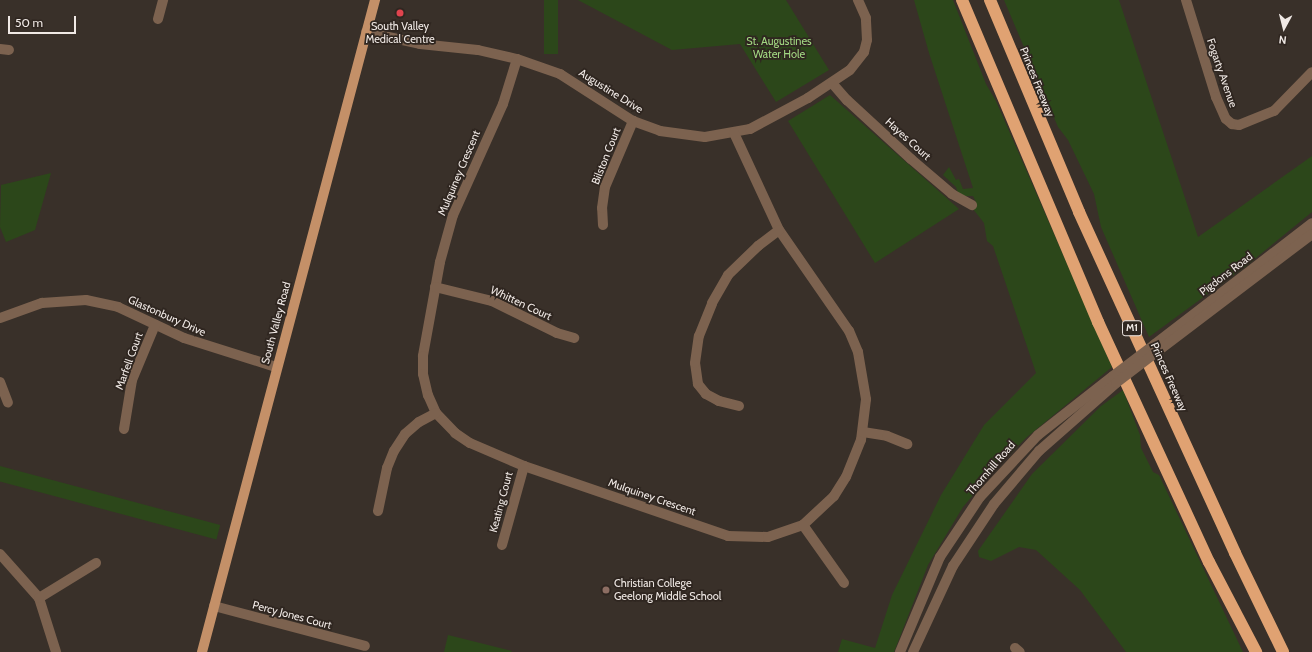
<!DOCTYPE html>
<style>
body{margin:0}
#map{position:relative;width:1312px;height:652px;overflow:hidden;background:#393029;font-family:Cabin,sans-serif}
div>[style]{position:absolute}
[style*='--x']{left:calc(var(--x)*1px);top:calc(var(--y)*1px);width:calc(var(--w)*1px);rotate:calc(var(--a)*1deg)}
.green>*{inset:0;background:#2c471a;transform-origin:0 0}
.minor>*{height:10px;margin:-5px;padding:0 5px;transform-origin:5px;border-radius:5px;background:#7c624f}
.major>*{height:10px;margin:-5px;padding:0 5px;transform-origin:5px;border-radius:5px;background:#c49068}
.highway>*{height:12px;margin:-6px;padding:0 6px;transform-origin:6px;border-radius:6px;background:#e0a272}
.minor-bridge>*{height:10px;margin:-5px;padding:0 5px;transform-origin:5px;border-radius:5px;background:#7c624f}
.dots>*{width:11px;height:11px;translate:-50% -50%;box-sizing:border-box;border:2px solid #2f2620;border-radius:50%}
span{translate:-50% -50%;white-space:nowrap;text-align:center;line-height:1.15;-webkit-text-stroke:3.5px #2f2620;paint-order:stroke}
.shield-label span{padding:1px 3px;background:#2f2620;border:1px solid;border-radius:3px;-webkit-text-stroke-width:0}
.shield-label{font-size:10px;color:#f0e9e5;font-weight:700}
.poi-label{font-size:11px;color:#f0e9e5}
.left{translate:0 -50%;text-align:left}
.park-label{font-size:11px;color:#a2d882}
.street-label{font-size:11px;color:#f0e9e5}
.north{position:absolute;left:1264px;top:8px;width:40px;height:40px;-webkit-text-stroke:3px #2f2620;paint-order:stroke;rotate:187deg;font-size:11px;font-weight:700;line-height:16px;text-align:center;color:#f0e9e5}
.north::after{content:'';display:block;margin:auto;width:14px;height:18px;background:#f0e9e5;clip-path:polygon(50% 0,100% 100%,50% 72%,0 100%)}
.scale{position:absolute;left:8px;top:16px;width:68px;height:18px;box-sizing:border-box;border:2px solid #f0e9e5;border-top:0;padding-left:5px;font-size:12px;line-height:14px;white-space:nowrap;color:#f0e9e5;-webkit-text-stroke:3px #2f2620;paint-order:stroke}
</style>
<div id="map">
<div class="green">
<div style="left:544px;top:0;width:14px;height:54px"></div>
<div style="clip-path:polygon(578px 0,786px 0,829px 70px,776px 102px,740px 44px,672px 50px)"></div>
<div style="clip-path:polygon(914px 0,953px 0,986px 84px,996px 101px,1112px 367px,1027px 437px,997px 467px,963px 507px,928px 565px,894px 652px,838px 652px,842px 639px,875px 648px,892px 595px,941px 495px,984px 425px,1036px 373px,993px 246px,987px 241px,984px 223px,973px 209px,976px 202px,973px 196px,959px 196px,956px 187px,943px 175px,949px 167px,956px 180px,959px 179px,963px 189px,973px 188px,929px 53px)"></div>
<div style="clip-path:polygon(1004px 0,1119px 0,1198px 237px,1312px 156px,1312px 212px,1246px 266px,1149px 337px,1101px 227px,1094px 194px,1068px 140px,1058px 127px)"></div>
<div style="clip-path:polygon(830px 95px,959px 209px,875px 263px,788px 121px)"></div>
<div style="clip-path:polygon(51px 173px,35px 230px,6px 242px,0 227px,1px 185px)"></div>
<div style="clip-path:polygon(1123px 390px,1140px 435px,1141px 448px,1153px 472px,1159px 475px,1243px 652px,1126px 652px,1080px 590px,1036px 550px,1019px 547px,991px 561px,979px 557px,978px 551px,1032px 474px,1101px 406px)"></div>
<div style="left:0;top:466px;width:228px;height:15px;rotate:15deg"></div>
<div style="clip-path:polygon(448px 635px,512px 651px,511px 652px,444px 652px)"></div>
</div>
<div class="minor">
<div style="--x:1186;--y:0;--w:102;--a:72.8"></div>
<div style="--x:1216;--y:97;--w:24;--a:66"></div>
<div style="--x:1226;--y:119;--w:8;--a:40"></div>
<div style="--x:1232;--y:124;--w:7;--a:8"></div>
<div style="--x:1239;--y:125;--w:38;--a:-22"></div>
<div style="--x:1274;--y:111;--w:54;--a:-45.7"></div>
<div style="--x:158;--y:19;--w:20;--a:-75"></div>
<div style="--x:366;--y:32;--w:55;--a:12.5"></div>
<div style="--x:420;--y:44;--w:58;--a:5.9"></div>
<div style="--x:478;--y:50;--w:40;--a:13"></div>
<div style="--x:517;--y:59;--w:46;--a:19.2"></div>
<div style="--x:560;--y:74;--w:87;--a:32.8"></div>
<div style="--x:633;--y:121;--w:29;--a:20"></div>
<div style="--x:660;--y:131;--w:45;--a:7.6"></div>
<div style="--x:705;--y:137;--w:46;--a:-10.1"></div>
<div style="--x:750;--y:129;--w:66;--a:-28.1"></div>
<div style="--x:808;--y:98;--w:50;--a:-33.7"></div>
<div style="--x:850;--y:70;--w:23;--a:-52"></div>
<div style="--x:864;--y:52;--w:12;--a:-76"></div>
<div style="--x:867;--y:40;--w:22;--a:-93"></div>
<div style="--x:866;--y:18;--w:20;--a:-114"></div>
<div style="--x:0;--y:49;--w:9;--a:6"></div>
<div style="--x:517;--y:59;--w:47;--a:107.3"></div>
<div style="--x:503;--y:104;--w:122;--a:114.2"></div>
<div style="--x:453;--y:215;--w:49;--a:105.5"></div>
<div style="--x:440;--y:262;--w:96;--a:100.3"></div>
<div style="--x:423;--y:356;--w:18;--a:90"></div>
<div style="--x:423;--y:374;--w:22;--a:77"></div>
<div style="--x:428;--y:395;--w:20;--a:66"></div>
<div style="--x:436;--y:413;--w:28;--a:46"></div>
<div style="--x:455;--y:433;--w:18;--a:34"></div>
<div style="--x:470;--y:443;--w:59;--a:23.1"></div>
<div style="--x:524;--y:466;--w:216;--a:18.9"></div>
<div style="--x:728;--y:536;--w:40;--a:1.4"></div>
<div style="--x:768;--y:537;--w:37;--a:-19"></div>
<div style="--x:803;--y:525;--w:42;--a:-43.1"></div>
<div style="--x:834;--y:496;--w:22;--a:-58"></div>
<div style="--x:846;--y:477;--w:40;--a:-68"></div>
<div style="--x:861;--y:440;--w:41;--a:-83"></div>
<div style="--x:866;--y:399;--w:48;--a:-99.7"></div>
<div style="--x:858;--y:352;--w:23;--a:-113"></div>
<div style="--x:849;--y:331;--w:123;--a:-124.7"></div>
<div style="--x:779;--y:230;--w:107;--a:-114.9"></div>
<div style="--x:832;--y:83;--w:23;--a:49"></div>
<div style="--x:847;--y:100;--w:87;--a:42.7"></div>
<div style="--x:911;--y:159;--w:54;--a:40.5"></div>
<div style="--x:952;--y:194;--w:23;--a:29"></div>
<div style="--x:603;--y:225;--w:17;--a:-93"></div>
<div style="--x:602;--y:208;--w:21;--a:-82"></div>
<div style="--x:605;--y:187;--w:72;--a:-67"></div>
<div style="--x:435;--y:287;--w:59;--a:13.8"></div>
<div style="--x:492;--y:301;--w:72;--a:26.2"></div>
<div style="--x:557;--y:333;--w:18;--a:16"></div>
<div style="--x:0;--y:318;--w:45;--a:-19.7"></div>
<div style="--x:42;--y:303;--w:44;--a:-3.9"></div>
<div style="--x:86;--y:300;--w:33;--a:12"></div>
<div style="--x:118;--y:307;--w:73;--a:25.2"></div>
<div style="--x:184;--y:338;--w:96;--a:17.5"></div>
<div style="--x:1155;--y:344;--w:198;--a:-37.6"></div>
<div style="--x:1158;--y:351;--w:193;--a:-37.2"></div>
<div style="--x:0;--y:382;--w:22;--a:69"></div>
<div style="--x:739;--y:406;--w:21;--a:-166"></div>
<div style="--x:719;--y:401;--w:15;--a:-152"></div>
<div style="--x:706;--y:394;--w:13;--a:-129"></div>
<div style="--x:698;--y:384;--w:21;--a:-98"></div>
<div style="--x:695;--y:363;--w:27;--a:-82"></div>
<div style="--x:699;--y:336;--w:35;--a:-68"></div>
<div style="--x:712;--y:303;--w:32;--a:-60"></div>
<div style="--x:728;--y:275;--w:42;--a:-44"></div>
<div style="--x:758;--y:246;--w:26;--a:-37"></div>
<div style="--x:124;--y:429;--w:50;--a:-80.7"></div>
<div style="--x:132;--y:380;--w:60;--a:-67.3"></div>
<div style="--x:863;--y:432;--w:24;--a:9"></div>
<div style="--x:887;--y:436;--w:22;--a:22"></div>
<div style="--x:378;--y:511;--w:44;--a:-78.2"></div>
<div style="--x:387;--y:468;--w:18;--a:-68"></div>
<div style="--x:394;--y:451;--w:20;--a:-57"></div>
<div style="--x:405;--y:434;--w:18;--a:-41"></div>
<div style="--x:419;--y:422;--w:19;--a:-28"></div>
<div style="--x:803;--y:525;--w:71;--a:54.7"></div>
<div style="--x:502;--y:545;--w:82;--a:-74.4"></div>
<div style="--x:0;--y:554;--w:59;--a:48.4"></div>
<div style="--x:39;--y:598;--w:57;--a:72.5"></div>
<div style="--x:39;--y:598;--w:67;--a:-31.6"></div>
<div style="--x:214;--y:606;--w:156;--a:14.8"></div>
<div style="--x:1015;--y:648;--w:6;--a:39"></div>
<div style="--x:900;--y:652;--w:103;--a:-67.2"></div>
<div style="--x:940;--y:557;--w:72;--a:-56.3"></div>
<div style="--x:980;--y:497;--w:85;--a:-46.9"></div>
<div style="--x:1038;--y:435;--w:95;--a:-38.2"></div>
<div style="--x:913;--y:652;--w:95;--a:-65.1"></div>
<div style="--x:953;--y:566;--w:74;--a:-56.5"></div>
<div style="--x:994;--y:504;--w:70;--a:-49.7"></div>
<div style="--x:1039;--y:451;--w:103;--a:-41.4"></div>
</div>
<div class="major">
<div style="--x:202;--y:652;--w:675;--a:-75.14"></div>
</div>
<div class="highway">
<div style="--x:962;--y:0;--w:350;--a:67.1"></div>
<div style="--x:1098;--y:322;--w:264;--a:65.2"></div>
<div style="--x:1209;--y:562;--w:102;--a:62.4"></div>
<div style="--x:990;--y:0;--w:230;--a:67.2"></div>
<div style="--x:1079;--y:212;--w:375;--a:65.4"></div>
<div style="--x:1235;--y:553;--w:110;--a:64.1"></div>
</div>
<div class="minor-bridge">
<div style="--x:1113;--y:376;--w:53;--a:-37.3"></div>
<div style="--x:1116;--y:383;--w:53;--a:-37.3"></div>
</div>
<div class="dots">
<div style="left:400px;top:13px;background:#e0444e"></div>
<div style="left:606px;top:590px;background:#8d6e63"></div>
</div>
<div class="shield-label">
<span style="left:1132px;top:328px">M1</span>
</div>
<div class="poi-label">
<span style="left:400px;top:33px">South Valley<br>Medical Centre</span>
<span class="left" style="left:614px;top:590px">Christian College<br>Geelong Middle School</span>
</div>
<div class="park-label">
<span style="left:779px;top:48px">St. Augustines<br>Water Hole</span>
</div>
<div class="street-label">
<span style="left:1222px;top:73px;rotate:71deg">Fogarty Avenue</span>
<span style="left:1037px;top:82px;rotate:68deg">Princes Freeway</span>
<span style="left:611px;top:91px;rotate:32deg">Augustine Drive</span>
<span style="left:908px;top:139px;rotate:42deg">Hayes Court</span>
<span style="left:606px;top:156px;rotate:-68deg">Bilston Court</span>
<span style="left:459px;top:173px;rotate:-67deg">Mulquiney Crescent</span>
<span style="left:1226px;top:274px;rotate:-37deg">Pigdons Road</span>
<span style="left:521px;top:303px;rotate:25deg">Whitten Court</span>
<span style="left:167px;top:316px;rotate:24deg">Glastonbury Drive</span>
<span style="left:276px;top:323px;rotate:-75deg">South Valley Road</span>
<span style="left:129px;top:361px;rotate:-70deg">Marfell Court</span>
<span style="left:1169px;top:377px;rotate:66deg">Princes Freeway</span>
<span style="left:991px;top:468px;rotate:-49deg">Thornhill Road</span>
<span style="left:652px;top:497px;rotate:19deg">Mulquiney Crescent</span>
<span style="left:501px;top:502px;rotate:-75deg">Keating Court</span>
<span style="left:292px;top:615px;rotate:15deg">Percy Jones Court</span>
</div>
<div class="north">N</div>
<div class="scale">50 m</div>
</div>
